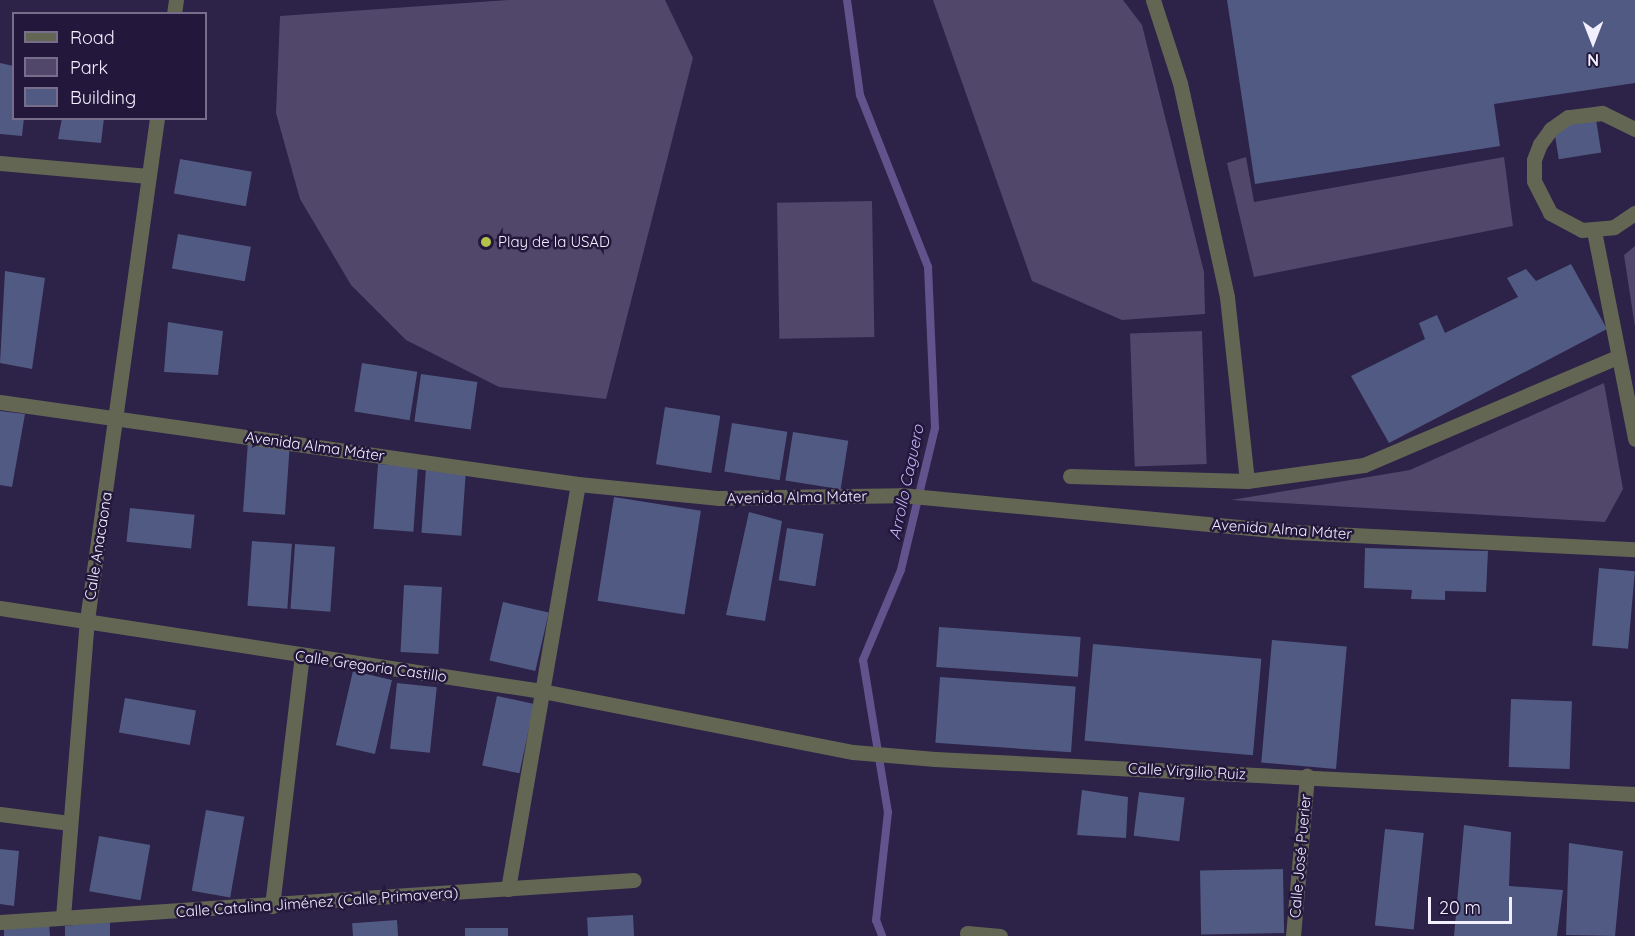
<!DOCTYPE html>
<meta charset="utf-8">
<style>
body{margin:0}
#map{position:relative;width:1635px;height:936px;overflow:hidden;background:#2d2247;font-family:Quicksand,sans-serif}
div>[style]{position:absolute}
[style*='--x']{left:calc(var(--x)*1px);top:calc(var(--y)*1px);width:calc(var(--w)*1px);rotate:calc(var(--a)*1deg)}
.green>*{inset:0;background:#50476b;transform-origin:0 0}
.stream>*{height:8px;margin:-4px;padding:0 4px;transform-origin:4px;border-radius:4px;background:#62538d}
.building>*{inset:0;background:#515a82;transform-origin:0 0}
.minor>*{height:15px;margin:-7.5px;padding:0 7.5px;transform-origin:7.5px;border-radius:7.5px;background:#636653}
.dots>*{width:16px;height:16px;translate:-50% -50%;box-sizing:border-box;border:3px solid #23183c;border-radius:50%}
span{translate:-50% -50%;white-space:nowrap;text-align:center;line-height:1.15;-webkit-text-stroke:5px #23183c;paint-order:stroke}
.poi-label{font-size:15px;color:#f2effe}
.left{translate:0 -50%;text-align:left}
.street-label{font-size:15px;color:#f2effe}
.water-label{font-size:16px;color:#c3b3f7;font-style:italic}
.legend{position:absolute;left:12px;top:12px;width:195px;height:108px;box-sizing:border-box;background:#23183c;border:2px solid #766e8a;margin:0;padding:8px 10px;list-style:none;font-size:18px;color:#f2effe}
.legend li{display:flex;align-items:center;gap:12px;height:30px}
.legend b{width:30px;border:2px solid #766e8a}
.north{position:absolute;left:1563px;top:12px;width:60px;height:60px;-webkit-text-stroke:4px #23183c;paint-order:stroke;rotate:180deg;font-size:16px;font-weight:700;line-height:24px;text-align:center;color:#f2effe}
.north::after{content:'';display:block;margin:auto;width:21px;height:27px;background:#f2effe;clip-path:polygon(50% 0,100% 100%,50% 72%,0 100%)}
.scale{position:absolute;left:1428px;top:897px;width:84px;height:27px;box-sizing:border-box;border:3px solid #f2effe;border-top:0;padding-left:8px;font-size:18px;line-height:21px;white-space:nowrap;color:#f2effe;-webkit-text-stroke:4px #23183c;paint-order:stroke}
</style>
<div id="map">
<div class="green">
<div style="clip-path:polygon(508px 0,665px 0,693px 58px,606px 399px,499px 387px,406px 340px,351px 285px,300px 199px,276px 113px,280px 16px)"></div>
<div style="clip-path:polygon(933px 0,1123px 0,1142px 25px,1204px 272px,1205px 314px,1122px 320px,1032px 281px)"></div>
<div style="clip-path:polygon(1246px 157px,1254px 202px,1504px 157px,1513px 226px,1254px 277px,1227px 163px)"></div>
<div style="left:872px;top:201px;width:136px;height:95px;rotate:89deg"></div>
<div style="clip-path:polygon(1635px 246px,1635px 327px,1624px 255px)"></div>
<div style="left:1202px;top:331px;width:133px;height:72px;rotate:88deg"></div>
<div style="clip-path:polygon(1604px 383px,1623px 489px,1605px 522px,1231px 500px,1410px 470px)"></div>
</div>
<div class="stream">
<div style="--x:847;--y:0;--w:96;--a:82.2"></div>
<div style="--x:860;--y:95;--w:185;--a:68.4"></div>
<div style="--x:928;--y:267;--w:161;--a:87.5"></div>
<div style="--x:935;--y:428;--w:146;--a:103.5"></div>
<div style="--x:901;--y:570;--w:98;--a:112.9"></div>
<div style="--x:863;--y:660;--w:154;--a:80.7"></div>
<div style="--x:888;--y:812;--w:109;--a:96.3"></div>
<div style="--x:876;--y:920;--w:17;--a:69"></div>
</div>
<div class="building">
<div style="clip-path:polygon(1227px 0,1635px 0,1635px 83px,1494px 104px,1500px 146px,1255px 184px)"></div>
<div style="clip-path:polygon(0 63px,14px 66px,14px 118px,24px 118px,22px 136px,0 134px)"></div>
<div style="left:1595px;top:113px;width:40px;height:43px;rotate:81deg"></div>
<div style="clip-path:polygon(62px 118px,104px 118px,101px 143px,58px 139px)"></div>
<div style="left:180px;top:159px;width:73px;height:35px;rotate:10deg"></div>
<div style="left:178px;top:234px;width:74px;height:35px;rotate:10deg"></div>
<div style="clip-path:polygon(1571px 264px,1607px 329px,1389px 443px,1351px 376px,1425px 339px,1419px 323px,1437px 315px,1445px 333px,1518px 297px,1507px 278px,1526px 269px,1536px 281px)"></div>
<div style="clip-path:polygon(5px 271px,45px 278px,32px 369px,0 363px)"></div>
<div style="clip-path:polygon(168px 322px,223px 331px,218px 375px,164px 372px)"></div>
<div style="left:362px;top:363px;width:56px;height:49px;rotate:9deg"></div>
<div style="left:421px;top:374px;width:57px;height:48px;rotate:8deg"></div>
<div style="left:665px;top:407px;width:56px;height:58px;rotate:9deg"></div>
<div style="clip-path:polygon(0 411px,25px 414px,12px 487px,0 485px)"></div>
<div style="left:732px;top:423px;width:56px;height:49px;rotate:9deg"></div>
<div style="left:793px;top:432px;width:56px;height:49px;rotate:9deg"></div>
<div style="left:248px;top:441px;width:42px;height:71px;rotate:4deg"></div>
<div style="left:378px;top:464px;width:40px;height:65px;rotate:4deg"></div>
<div style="left:426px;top:468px;width:40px;height:65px;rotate:4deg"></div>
<div style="left:614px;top:497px;width:88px;height:105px;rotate:9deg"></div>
<div style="left:130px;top:508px;width:65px;height:34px;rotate:6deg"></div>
<div style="clip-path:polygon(749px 512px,782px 521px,765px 621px,726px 615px)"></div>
<div style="left:787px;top:528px;width:37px;height:53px;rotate:9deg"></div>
<div style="left:252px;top:541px;width:40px;height:65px;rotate:4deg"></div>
<div style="left:295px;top:544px;width:40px;height:65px;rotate:4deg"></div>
<div style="clip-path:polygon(1365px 548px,1488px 551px,1486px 592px,1445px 591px,1445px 600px,1411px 599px,1412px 590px,1364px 588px)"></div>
<div style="left:1599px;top:568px;width:36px;height:78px;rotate:5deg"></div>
<div style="left:404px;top:585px;width:38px;height:67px;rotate:3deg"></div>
<div style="left:503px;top:602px;width:47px;height:60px;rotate:13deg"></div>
<div style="left:939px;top:627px;width:142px;height:40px;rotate:4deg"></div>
<div style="left:1272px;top:640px;width:75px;height:123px;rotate:5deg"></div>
<div style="left:1093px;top:644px;width:169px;height:97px;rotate:5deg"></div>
<div style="left:353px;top:671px;width:40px;height:76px;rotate:13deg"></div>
<div style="left:940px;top:677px;width:136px;height:66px;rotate:4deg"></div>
<div style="left:397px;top:683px;width:40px;height:66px;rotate:6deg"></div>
<div style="left:497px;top:696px;width:38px;height:71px;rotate:12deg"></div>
<div style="left:125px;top:698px;width:72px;height:35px;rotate:10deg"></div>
<div style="left:1511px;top:699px;width:61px;height:68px;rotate:2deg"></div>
<div style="clip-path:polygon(1082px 790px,1128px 797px,1126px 838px,1077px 835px)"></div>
<div style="left:1139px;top:792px;width:46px;height:44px;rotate:7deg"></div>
<div style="left:206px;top:810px;width:39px;height:82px;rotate:10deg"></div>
<div style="clip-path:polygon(1464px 825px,1511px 832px,1509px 886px,1563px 890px,1557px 936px,1454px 936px)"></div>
<div style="left:1385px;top:829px;width:39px;height:97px;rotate:6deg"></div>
<div style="left:99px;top:836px;width:52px;height:56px;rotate:10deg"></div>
<div style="clip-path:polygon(1569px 843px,1623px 851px,1615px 936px,1566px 935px)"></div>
<div style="clip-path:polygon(0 849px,19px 851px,14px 906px,0 904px)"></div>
<div style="left:1283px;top:869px;width:64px;height:83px;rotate:89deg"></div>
<div style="left:633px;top:915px;width:21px;height:46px;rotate:87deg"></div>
<div style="left:397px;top:920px;width:16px;height:45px;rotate:86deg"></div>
<div style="clip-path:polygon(110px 921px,110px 936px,65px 936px,65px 926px)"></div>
<div style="clip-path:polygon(49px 922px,50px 936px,4px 936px,4px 927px)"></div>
<div style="left:508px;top:928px;width:8px;height:43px;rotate:90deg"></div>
</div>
<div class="minor">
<div style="--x:1153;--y:0;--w:87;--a:72"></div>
<div style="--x:1180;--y:83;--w:219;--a:77.6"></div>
<div style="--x:1227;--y:297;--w:185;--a:83.8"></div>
<div style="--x:174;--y:14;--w:14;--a:-82"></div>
<div style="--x:1635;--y:129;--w:37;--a:-154"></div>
<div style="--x:1602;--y:113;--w:34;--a:173"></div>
<div style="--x:1568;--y:117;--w:21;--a:145"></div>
<div style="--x:1551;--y:129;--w:19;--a:126"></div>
<div style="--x:1540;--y:144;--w:17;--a:111"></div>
<div style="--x:1534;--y:160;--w:21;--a:90"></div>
<div style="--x:1534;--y:181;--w:36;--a:63"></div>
<div style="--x:1550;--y:213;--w:36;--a:28"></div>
<div style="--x:1582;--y:230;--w:32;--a:-5"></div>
<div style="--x:1614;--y:227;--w:25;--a:-34"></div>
<div style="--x:0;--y:163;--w:149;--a:5"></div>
<div style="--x:1594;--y:231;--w:212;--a:78.8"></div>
<div style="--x:0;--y:402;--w:584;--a:8.07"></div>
<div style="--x:578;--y:484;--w:142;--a:5.7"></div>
<div style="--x:719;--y:498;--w:182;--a:-0.9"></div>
<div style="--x:901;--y:495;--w:395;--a:5.4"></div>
<div style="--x:1294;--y:532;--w:341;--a:2.9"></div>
<div style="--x:1070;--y:476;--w:177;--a:1.6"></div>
<div style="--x:1247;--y:481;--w:118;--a:-7.8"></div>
<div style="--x:1364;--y:465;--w:275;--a:-23.1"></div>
<div style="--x:0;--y:608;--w:548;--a:8.71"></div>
<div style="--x:542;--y:691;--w:317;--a:11.1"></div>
<div style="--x:853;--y:752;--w:82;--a:4.9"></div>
<div style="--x:935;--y:759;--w:701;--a:2.86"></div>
<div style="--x:0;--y:814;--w:70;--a:7.4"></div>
<div style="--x:508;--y:889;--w:411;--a:-80.2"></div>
<div style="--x:272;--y:906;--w:252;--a:-83.2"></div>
<div style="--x:63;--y:917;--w:298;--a:-85.4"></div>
<div style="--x:87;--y:620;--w:507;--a:-82.06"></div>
<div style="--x:0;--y:922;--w:635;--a:-3.79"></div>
<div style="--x:967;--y:933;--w:33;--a:5"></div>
<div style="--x:1293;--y:936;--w:161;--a:-85"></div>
</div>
<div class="dots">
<div style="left:486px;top:242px;background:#b5c249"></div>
</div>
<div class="poi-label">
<span class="left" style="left:498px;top:242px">Play de la USAD</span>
</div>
<div class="street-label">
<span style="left:315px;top:446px;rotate:8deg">Avenida Alma Máter</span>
<span style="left:797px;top:497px;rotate:-1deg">Avenida Alma Máter</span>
<span style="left:1282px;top:529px;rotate:4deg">Avenida Alma Máter</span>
<span style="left:98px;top:546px;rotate:-81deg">Calle Anacaona</span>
<span style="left:371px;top:666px;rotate:8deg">Calle Gregoria Castillo</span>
<span style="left:1187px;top:771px;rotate:3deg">Calle Virgilio Ruiz</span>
<span style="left:1300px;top:856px;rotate:-85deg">Calle José Puerier</span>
<span style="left:317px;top:902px;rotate:-4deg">Calle Catalina Jiménez (Calle Primavera)</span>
</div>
<div class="water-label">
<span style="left:906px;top:482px;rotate:-78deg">Arrollo Caguero</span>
</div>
<ul class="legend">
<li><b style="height:8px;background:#636653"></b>Road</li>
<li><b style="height:16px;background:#50476b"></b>Park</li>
<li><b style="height:16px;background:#515a82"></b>Building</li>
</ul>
<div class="north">N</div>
<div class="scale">20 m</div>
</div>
